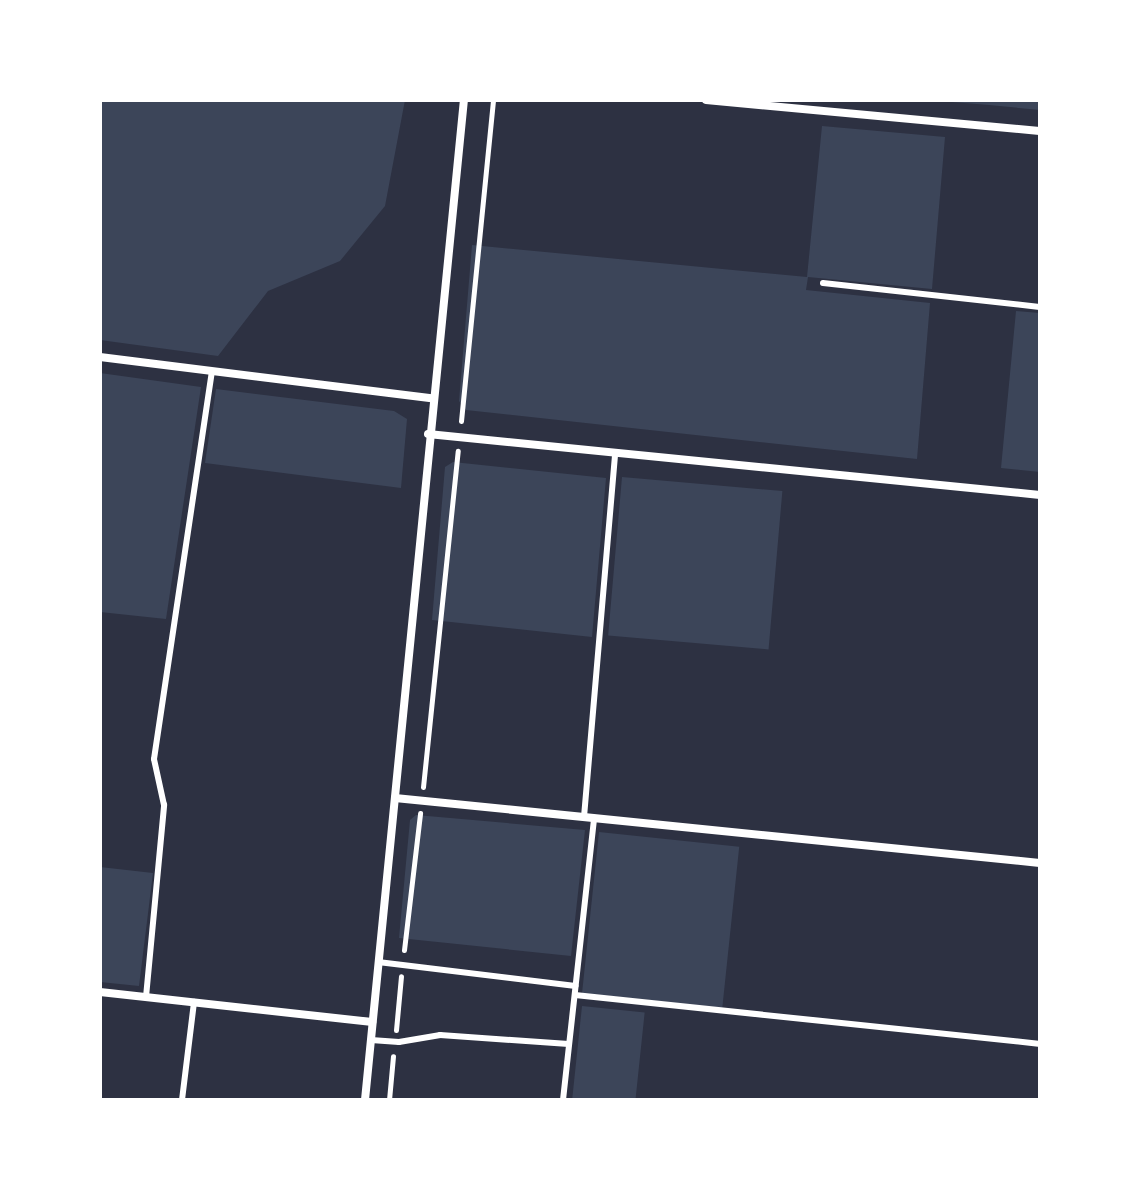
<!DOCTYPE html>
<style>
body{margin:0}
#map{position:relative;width:1140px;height:1200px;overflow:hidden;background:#2d3142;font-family:"Libre Baskerville",serif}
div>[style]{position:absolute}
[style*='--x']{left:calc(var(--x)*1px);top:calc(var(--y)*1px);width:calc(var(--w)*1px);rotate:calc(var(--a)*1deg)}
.green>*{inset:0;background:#3c4559;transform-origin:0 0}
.path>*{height:5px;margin:-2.5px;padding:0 2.5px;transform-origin:2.5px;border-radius:2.5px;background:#fff}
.service>*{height:6px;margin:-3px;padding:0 3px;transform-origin:3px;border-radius:3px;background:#fff}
.minor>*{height:8px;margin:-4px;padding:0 4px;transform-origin:4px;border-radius:4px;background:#fff}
span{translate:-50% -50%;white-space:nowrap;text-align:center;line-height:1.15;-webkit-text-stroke:8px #fff;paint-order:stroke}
.frame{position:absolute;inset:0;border:102px solid #fff;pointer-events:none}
</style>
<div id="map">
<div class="green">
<div style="clip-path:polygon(100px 100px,405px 100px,385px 206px,340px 261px,268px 291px,218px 356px,100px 340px)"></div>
<div style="clip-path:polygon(927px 100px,1040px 100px,1040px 110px,989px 105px)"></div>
<div style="clip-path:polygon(822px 126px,945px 137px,932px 289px,808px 277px,806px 290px,930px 303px,917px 459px,466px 410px,459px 401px,472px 245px,807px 277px)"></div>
<div style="clip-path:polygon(1016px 311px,1040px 313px,1040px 472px,1001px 468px)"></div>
<div style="clip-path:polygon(100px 373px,201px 387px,166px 619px,100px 612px)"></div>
<div style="clip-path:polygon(216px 389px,394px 411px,407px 419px,401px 488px,205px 463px)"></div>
<div style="clip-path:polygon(453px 462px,606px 478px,592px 637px,432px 620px,445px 467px)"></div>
<div style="left:622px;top:477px;width:161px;height:159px;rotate:5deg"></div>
<div style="clip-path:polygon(416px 815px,585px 830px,571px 956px,399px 938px,410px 820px)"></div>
<div style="left:599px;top:832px;width:141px;height:162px;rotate:6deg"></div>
<div style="clip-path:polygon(100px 867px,153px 873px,139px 986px,100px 982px)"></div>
<div style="left:582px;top:1006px;width:63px;height:95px;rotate:6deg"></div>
</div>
<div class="path">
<div style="--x:461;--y:421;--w:323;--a:-84.3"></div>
<div style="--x:423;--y:787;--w:338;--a:-84.1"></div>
<div style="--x:404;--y:950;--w:138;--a:-83.3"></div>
<div style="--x:396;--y:1030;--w:54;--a:-84.7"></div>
<div style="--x:389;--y:1100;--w:44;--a:-84.8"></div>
</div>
<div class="service">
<div style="--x:823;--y:283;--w:218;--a:6.3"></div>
<div style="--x:584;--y:817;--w:366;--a:-85.1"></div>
<div style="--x:378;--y:962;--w:199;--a:6.9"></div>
<div style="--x:575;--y:995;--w:468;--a:6"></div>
<div style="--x:146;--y:997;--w:193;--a:-84.6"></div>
<div style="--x:164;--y:805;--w:47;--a:-102.3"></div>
<div style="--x:154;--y:759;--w:392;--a:-81.5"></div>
<div style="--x:371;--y:1040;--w:28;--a:4"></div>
<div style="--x:399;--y:1042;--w:42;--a:-9.7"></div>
<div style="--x:440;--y:1035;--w:129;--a:4"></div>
<div style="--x:182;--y:1100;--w:99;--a:-83"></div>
<div style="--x:563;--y:1100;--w:284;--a:-83.7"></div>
</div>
<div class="minor">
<div style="--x:706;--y:100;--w:335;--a:5.3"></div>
<div style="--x:100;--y:357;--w:334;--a:7.1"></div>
<div style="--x:428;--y:434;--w:615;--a:5.69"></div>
<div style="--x:395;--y:798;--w:648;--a:5.75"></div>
<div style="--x:100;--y:992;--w:274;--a:6.3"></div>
<div style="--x:365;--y:1100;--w:1005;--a:-84.35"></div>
</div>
<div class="frame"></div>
</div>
